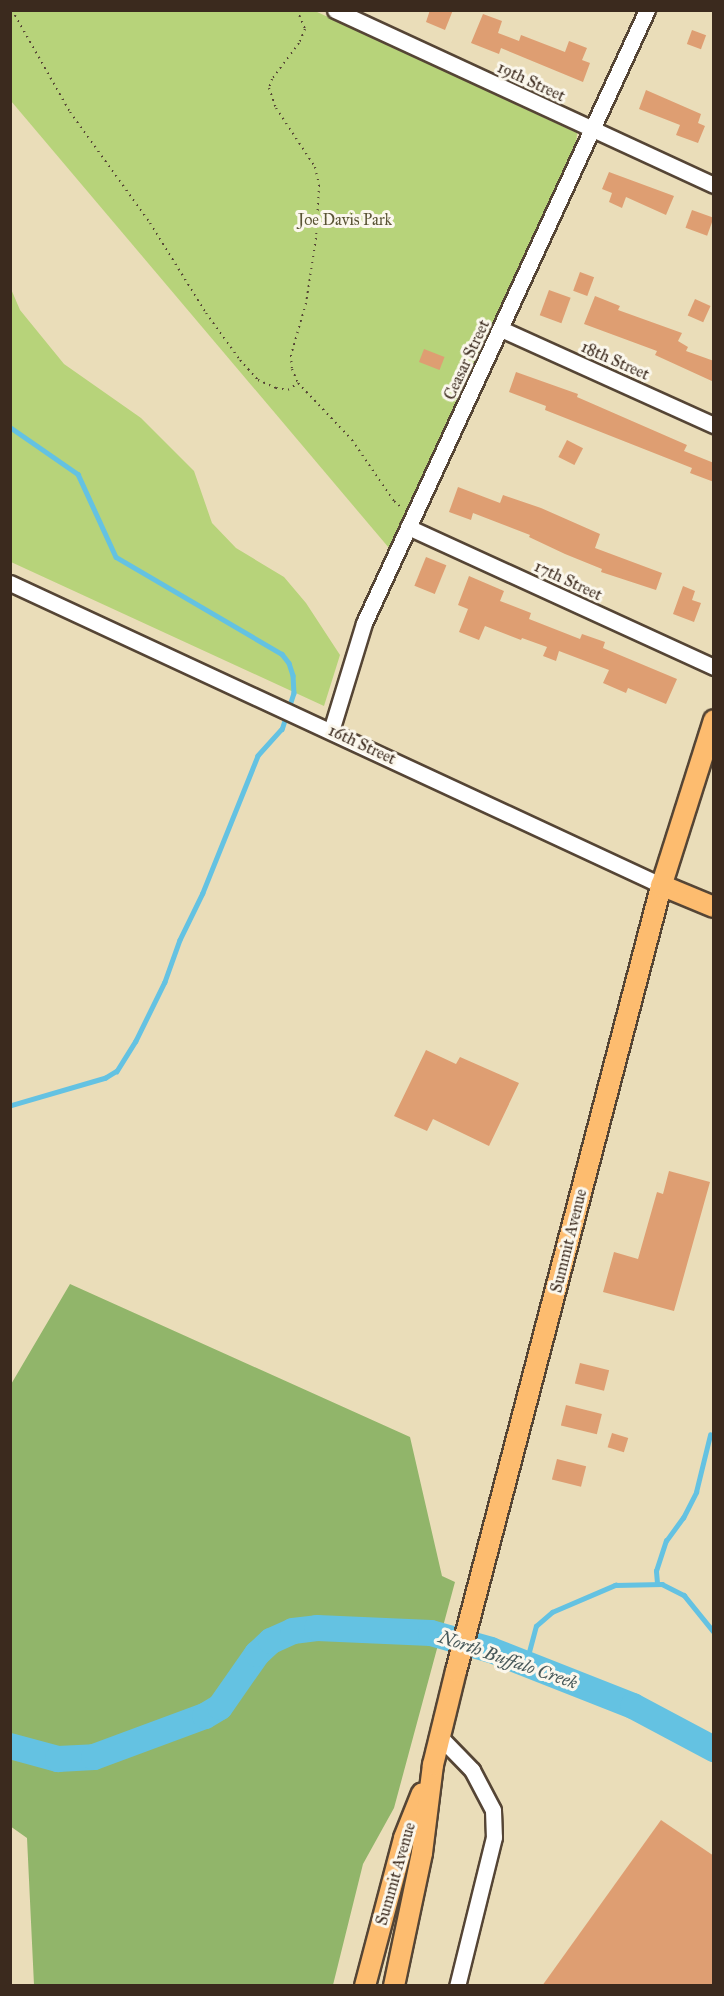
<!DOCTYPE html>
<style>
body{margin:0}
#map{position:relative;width:724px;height:1996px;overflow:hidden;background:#eaddb9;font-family:"IM FELL Great Primer",serif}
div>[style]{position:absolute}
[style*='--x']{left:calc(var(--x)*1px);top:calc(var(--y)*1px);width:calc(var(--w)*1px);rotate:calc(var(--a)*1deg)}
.green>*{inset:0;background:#b7d37a}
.forest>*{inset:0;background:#91b56a}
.stream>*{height:4.5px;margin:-2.25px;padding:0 2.25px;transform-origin:2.25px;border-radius:2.25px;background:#64c2e2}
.river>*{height:26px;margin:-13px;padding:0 13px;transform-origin:13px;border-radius:13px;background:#64c2e2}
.building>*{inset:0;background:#de9e72;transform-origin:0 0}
.path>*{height:2px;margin-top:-1px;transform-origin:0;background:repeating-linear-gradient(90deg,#554535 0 1.5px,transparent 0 6px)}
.roads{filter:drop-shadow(2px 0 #554535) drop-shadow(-2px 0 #554535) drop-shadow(0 2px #554535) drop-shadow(0 -2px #554535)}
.minor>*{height:15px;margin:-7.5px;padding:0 7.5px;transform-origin:7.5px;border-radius:7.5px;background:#fff}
.major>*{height:20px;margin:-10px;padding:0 10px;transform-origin:10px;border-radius:10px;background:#fdbc6f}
span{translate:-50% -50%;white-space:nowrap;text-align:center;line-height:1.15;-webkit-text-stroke:6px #fbf7ec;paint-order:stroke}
.street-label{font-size:16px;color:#3b2a1e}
.park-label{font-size:16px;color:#5a5435}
.water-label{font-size:18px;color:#475859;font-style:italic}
.frame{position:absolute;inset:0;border:12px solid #3b2a1e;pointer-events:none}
</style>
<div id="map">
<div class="green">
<div style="clip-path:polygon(10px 11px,315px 11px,577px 133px,576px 147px,389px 548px,11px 101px)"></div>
<div style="clip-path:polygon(11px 289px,20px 310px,64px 364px,141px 418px,194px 471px,212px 523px,236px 548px,284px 577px,306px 603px,340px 655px,324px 706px,11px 562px)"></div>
</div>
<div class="forest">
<div style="clip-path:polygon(70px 1284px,410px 1437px,442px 1576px,455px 1582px,394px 1808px,363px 1864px,333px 1985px,34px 1985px,27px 1838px,10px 1826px,10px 1386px)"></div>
</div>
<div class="stream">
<div style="--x:10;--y:427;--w:83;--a:34.7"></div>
<div style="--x:78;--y:474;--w:91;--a:65.4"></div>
<div style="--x:116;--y:557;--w:192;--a:30.3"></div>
<div style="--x:282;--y:654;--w:11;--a:52"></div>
<div style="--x:289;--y:663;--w:13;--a:72"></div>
<div style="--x:293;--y:675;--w:18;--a:87"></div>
<div style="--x:294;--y:693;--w:38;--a:108"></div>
<div style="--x:282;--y:729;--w:36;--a:132"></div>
<div style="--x:258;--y:756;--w:148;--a:111.9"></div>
<div style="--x:203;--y:893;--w:52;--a:116.1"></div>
<div style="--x:180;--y:940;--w:45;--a:109.7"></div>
<div style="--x:165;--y:982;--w:66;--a:116.2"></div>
<div style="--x:136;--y:1041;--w:36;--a:122"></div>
<div style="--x:117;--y:1071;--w:13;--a:148"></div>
<div style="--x:106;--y:1078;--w:100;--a:163.7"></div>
<div style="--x:657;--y:1583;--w:12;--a:-95"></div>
<div style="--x:656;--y:1571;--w:32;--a:-72"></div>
<div style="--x:666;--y:1541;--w:29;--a:-54"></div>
<div style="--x:683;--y:1518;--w:29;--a:-63"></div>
<div style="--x:696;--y:1492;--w:59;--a:-76.2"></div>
<div style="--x:526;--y:1663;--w:38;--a:-75"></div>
<div style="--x:536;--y:1626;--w:21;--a:-41"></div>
<div style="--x:552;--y:1612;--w:69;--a:-23.2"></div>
<div style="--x:615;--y:1585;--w:47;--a:-1.2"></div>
<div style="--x:662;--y:1584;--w:25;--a:27"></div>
<div style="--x:684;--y:1595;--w:48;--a:51"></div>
</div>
<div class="river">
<div style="--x:10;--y:1746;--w:50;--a:15.2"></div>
<div style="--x:58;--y:1759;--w:36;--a:-3"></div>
<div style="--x:94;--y:1757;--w:118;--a:-20.3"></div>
<div style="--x:205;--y:1716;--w:17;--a:-31"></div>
<div style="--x:220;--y:1707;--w:65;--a:-55.1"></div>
<div style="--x:257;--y:1654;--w:19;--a:-43"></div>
<div style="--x:271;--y:1641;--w:24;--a:-24"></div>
<div style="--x:293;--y:1631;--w:24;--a:-7"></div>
<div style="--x:317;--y:1628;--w:114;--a:2.5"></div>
<div style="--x:431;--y:1633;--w:62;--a:15.8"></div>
<div style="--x:491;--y:1650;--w:153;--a:21.5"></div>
<div style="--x:633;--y:1706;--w:92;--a:28"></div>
</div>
<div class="building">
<div style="clip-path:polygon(430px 10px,453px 10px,445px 30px,426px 22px)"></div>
<div style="clip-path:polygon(483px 14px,502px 21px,498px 33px,519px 41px,521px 35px,565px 52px,569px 41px,587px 48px,582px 60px,590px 63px,583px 82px,501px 48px,499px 54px,471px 43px)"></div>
<div style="left:692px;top:30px;width:15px;height:15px;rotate:20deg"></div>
<div style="clip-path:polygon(646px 90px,701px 114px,698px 123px,705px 126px,698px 143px,676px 135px,680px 125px,639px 109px)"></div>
<div style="clip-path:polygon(609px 172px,674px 196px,666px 215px,626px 197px,622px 208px,609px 202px,612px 193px,602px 189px)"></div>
<div style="left:692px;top:210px;width:23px;height:19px;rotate:20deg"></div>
<div style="left:580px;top:272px;width:15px;height:20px;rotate:20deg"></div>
<div style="left:549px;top:290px;width:23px;height:27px;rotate:20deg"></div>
<div style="clip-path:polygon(595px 296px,620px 306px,618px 310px,682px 333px,678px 341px,688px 347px,686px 351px,714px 361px,714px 382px,655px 355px,657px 351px,584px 324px)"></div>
<div style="left:695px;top:299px;width:17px;height:18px;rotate:24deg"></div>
<div style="left:424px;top:349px;width:22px;height:14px;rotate:21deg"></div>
<div style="clip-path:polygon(516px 372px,578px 394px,577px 397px,687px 445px,684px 451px,714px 463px,714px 482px,690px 473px,692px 468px,545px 410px,546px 406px,509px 392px)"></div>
<div style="left:567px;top:440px;width:18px;height:19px;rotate:27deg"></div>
<div style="clip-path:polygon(458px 487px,500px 503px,503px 495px,541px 508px,600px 534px,595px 548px,662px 573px,656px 590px,601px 572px,602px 569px,565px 554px,529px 537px,530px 535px,473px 513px,471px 520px,449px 512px)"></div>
<div style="left:426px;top:557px;width:22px;height:31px;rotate:22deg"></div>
<div style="clip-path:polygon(469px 576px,504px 591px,500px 601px,531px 613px,529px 619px,580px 639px,582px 634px,605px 642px,603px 648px,677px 679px,666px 704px,628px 688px,626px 693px,603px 683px,609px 670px,559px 651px,556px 661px,543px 656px,547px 647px,522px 638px,521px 640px,485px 626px,479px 640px,459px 632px,468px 609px,458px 605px)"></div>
<div style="clip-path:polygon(683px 586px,695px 591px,692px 600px,701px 603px,694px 622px,673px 614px)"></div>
<div style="clip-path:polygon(426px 1050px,456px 1064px,460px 1057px,519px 1083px,489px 1146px,433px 1119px,427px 1131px,394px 1116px)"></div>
<div style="clip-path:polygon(669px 1171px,710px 1182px,674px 1311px,603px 1292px,614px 1252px,638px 1259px,657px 1192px,663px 1194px)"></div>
<div style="left:580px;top:1363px;width:30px;height:21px;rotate:14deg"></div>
<div style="left:566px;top:1405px;width:37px;height:21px;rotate:14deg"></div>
<div style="left:612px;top:1433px;width:17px;height:15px;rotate:17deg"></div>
<div style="left:557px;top:1459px;width:30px;height:21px;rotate:14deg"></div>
<div style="clip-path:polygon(661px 1820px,714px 1856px,714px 1986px,542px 1986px)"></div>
</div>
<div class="path">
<div style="--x:12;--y:10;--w:117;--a:60.4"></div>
<div style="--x:70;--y:112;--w:137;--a:54.2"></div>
<div style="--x:150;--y:223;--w:106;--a:58.1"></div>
<div style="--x:206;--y:313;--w:58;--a:54.1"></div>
<div style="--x:240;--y:360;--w:27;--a:48"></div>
<div style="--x:258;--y:380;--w:20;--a:24"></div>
<div style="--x:276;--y:388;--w:12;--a:9"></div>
<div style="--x:288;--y:390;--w:12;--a:-35"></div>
<div style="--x:297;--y:10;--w:21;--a:67"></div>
<div style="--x:305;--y:29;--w:15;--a:113"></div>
<div style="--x:299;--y:43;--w:45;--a:126.9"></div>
<div style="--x:272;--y:79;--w:9;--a:108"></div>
<div style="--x:269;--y:88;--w:21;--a:71"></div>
<div style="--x:276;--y:108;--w:71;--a:56.5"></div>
<div style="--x:315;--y:167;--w:18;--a:77"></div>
<div style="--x:319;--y:185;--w:53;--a:93.2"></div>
<div style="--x:316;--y:238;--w:66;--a:98.7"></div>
<div style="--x:306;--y:303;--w:54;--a:106.1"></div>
<div style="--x:291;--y:355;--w:14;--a:86"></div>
<div style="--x:292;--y:369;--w:15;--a:67"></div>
<div style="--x:298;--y:383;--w:79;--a:46.5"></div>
<div style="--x:352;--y:440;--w:74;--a:55.5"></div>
<div style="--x:394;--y:501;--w:9;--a:41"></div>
</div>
<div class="roads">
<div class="minor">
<div style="--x:335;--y:10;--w:417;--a:24.8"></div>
<div style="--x:501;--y:329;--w:234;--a:24.3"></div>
<div style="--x:408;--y:527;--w:337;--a:24.6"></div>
<div style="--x:10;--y:583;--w:718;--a:24.89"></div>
<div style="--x:331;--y:731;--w:113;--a:-73"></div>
<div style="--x:364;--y:623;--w:675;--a:-65.22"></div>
<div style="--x:440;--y:1737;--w:46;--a:45.9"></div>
<div style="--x:472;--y:1770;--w:45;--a:62.3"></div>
<div style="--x:493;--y:1810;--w:27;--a:88"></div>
<div style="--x:494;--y:1837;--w:154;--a:103.9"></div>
</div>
<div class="major">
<div style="--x:661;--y:885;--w:57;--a:22.5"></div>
<div style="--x:365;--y:1986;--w:153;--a:-75.2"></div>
<div style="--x:404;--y:1838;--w:48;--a:-68.2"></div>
<div style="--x:394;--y:1986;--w:136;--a:-78.1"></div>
<div style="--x:422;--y:1853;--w:89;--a:-82.9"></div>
<div style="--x:433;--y:1765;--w:97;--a:-76.3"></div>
<div style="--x:456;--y:1671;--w:810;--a:-75.35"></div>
<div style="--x:661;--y:887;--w:175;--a:-72.4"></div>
</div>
</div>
<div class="street-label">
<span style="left:531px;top:82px;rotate:25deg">19th Street</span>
<span style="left:467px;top:360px;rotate:-65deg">Ceasar Street</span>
<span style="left:615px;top:361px;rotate:24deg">18th Street</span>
<span style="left:568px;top:581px;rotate:25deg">17th Street</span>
<span style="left:362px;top:745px;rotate:25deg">16th Street</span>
<span style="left:569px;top:1241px;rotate:-76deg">Summit Avenue</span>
<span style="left:396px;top:1874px;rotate:-74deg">Summit Avenue</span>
</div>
<div class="park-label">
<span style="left:345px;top:220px">Joe Davis Park</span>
</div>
<div class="water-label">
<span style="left:508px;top:1660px;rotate:19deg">North Buffalo Creek</span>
</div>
<div class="frame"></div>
</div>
